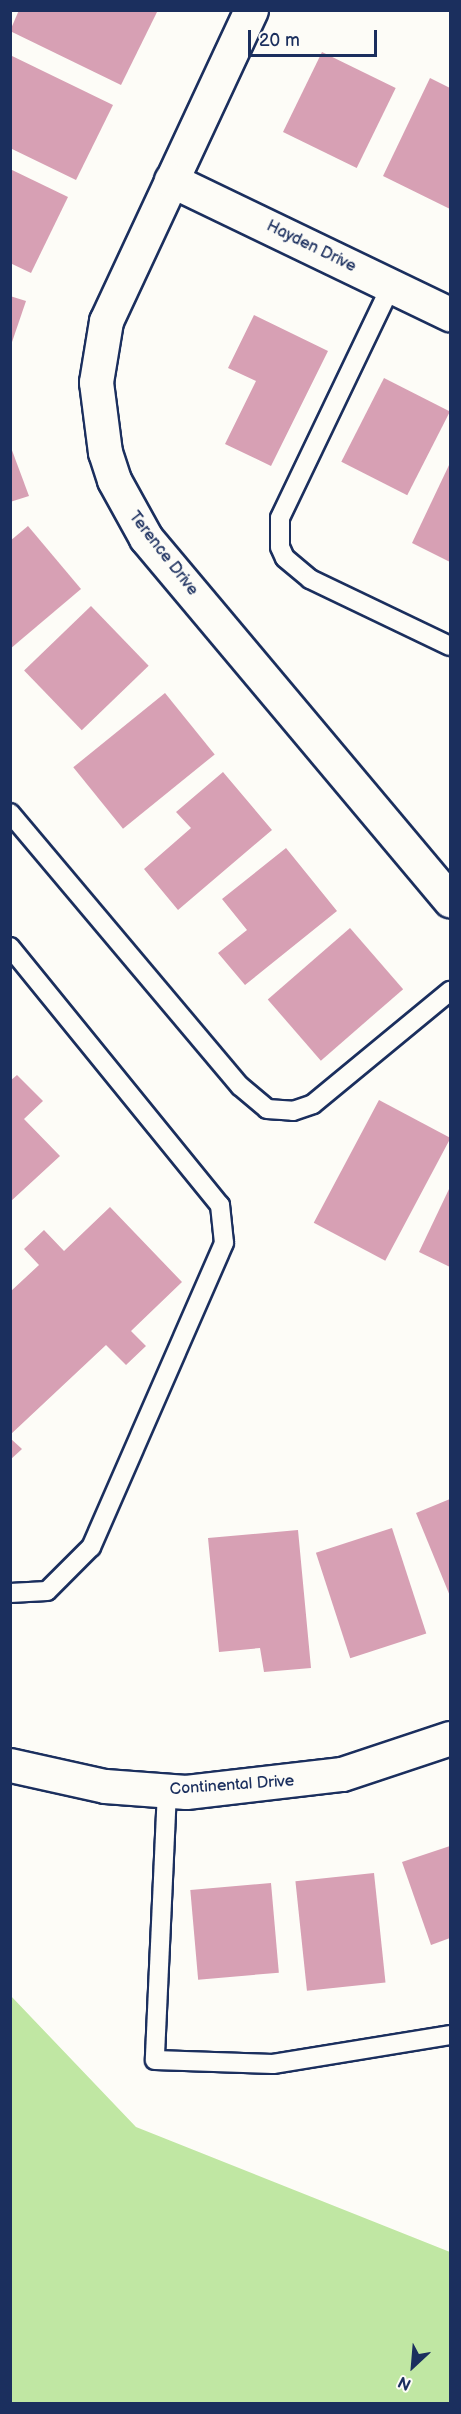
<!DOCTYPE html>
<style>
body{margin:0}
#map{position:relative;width:461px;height:2414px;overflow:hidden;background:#fdfcf7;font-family:"Balsamiq Sans",sans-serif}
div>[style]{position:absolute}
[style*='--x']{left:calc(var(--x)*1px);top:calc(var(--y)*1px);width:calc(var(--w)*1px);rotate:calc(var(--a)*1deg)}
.green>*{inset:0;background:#c0e7a3}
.building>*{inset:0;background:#d7a0b4;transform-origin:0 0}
.roads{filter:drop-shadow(2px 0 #1b2f5e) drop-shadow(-2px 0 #1b2f5e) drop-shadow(0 2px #1b2f5e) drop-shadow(0 -2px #1b2f5e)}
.service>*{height:18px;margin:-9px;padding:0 9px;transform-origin:9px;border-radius:9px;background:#fdfcf7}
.minor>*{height:33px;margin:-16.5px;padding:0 16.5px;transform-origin:16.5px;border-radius:16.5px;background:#fdfcf7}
span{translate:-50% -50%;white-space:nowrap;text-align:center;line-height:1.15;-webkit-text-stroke:6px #fdfcf7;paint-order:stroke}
.street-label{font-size:16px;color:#1b2f5e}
.frame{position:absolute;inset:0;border:12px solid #1b2f5e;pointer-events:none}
.north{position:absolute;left:383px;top:2336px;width:60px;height:60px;-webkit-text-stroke:4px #fdfcf7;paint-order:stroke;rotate:206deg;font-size:16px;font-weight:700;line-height:24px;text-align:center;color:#1b2f5e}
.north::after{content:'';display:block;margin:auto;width:21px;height:27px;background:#1b2f5e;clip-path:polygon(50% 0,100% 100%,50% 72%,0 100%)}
.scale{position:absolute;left:248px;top:30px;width:129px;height:27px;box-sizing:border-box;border:3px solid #1b2f5e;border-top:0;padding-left:8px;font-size:18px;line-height:21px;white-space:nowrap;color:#1b2f5e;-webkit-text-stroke:4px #fdfcf7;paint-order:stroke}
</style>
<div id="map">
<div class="green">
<div style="clip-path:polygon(10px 1995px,136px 2127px,450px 2252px,450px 2403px,11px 2403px)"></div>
</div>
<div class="building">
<div style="clip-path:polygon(19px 10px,158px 10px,121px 85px,10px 31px)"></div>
<div style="left:322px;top:52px;width:82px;height:89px;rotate:26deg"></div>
<div style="clip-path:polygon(10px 55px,113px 105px,76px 180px,10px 148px)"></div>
<div style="clip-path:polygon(430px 78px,450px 88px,450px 209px,383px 176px)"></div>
<div style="clip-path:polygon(10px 169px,68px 197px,31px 273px,10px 263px)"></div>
<div style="clip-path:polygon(10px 296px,26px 301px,11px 345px,10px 345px)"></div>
<div style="clip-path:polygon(254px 315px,328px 351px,271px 466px,225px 444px,256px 381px,228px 368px)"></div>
<div style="left:384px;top:378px;width:74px;height:94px;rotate:27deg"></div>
<div style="clip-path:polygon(10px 445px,29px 496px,10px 502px)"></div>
<div style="clip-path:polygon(450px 463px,450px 562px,412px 543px)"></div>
<div style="clip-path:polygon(28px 526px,81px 589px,10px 649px,10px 541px)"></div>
<div style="left:91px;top:606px;width:83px;height:93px;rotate:46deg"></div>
<div style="left:165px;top:693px;width:79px;height:118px;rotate:51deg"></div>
<div style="clip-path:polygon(223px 772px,272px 830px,178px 910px,144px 869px,191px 828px,176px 812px)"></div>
<div style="clip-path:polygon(286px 848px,337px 911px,245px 985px,218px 953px,247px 930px,222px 899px)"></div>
<div style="left:350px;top:928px;width:81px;height:109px;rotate:49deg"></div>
<div style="clip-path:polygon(17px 1075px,43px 1101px,24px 1119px,60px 1156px,10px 1202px,10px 1081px)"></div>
<div style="left:379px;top:1100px;width:81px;height:139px;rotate:28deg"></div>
<div style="clip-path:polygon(450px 1187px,450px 1267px,419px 1252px)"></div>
<div style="clip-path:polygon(110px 1207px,182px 1282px,131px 1331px,146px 1346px,126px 1365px,106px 1345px,10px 1435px,10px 1292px,39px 1265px,24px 1249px,44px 1230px,64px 1251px)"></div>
<div style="clip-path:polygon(10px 1438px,22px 1449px,10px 1460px)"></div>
<div style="clip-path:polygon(450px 1499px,450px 1596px,416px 1513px)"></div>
<div style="left:392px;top:1528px;width:111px;height:80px;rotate:72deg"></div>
<div style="clip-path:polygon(298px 1530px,311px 1668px,264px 1672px,260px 1648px,219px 1652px,208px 1538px)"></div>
<div style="clip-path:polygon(450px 1846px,450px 1938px,431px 1945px,402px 1862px)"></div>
<div style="left:374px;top:1873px;width:110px;height:79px;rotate:84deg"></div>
<div style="left:271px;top:1883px;width:90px;height:81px;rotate:85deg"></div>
</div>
<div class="roads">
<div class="service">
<div style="--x:391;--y:286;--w:257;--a:115.6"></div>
<div style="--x:280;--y:518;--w:29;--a:90"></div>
<div style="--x:280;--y:547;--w:12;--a:66"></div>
<div style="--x:285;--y:558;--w:33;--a:40"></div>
<div style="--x:310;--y:579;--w:155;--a:25.6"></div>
<div style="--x:10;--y:813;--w:357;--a:49.9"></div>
<div style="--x:240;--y:1086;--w:35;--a:40"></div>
<div style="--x:267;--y:1109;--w:26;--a:4"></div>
<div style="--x:293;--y:1111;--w:21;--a:-19"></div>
<div style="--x:313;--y:1104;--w:178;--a:-39.5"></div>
<div style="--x:10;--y:947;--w:333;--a:50.9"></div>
<div style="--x:220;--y:1205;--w:38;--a:84"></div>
<div style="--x:224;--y:1243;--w:332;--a:113.6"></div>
<div style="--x:91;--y:1547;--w:62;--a:135"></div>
<div style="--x:47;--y:1591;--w:37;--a:177"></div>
<div style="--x:167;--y:1791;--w:269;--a:92.6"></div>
<div style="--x:155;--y:2060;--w:118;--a:1.9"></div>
<div style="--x:273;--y:2064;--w:179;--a:-9.3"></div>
</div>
<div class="minor">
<div style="--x:251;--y:10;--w:343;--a:115"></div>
<div style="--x:106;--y:321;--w:62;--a:99.3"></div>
<div style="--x:96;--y:382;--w:71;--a:82.7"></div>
<div style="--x:105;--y:452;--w:29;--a:72"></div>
<div style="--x:114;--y:480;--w:66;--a:61.1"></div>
<div style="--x:146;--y:538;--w:473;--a:50"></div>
<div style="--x:171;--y:180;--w:310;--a:25.7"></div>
<div style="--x:10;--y:1765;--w:97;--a:12.5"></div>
<div style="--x:105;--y:1786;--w:81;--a:4.2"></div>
<div style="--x:186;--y:1792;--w:157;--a:-6.6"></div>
<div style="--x:342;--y:1774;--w:114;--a:-18.4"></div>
</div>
</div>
<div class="street-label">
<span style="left:311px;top:247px;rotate:26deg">Hayden Drive</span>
<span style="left:163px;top:554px;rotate:52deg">Terence Drive</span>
<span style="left:232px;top:1786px;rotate:-4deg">Continental Drive</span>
</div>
<div class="frame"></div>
<div class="north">N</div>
<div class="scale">20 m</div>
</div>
